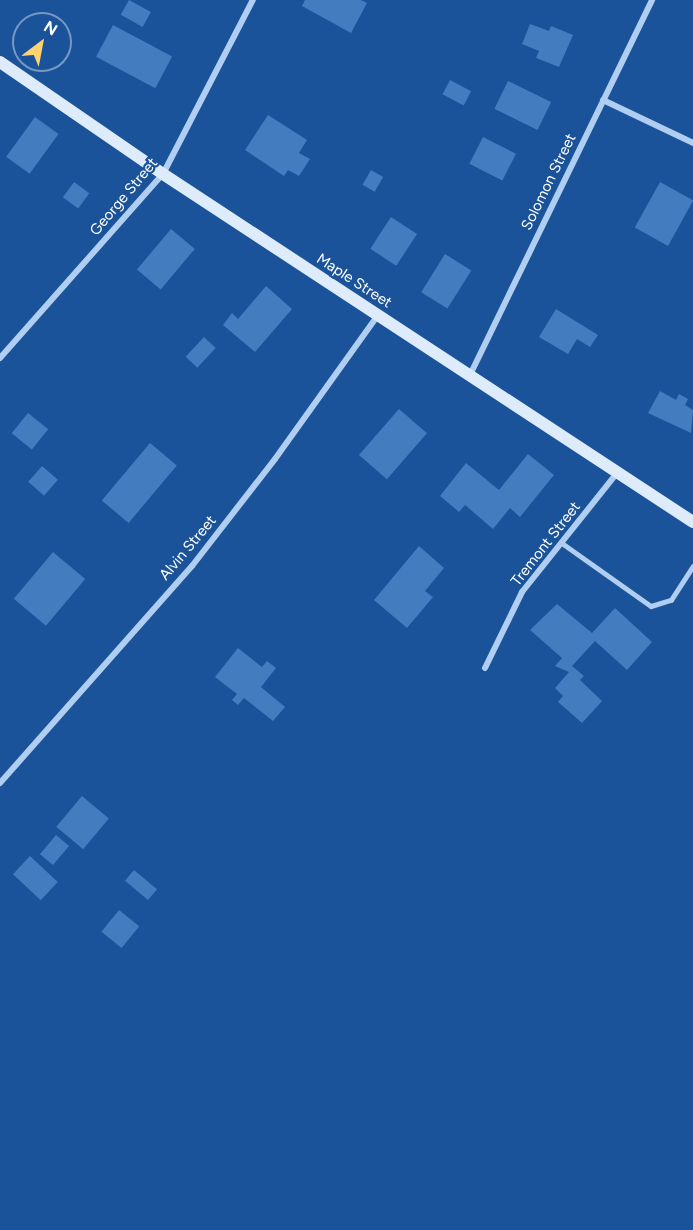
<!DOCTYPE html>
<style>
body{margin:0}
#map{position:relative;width:693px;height:1230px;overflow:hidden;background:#1a5399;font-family:Figtree,sans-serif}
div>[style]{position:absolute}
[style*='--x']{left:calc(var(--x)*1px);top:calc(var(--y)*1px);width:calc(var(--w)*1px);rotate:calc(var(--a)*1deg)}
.building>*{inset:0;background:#437cbf;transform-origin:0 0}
.service>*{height:4.5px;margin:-2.25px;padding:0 2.25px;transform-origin:2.25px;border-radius:2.25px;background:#afcef1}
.minor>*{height:6px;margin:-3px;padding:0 3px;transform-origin:3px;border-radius:3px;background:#afcef1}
.secondary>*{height:12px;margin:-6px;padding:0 6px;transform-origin:6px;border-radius:6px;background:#ddebfb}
span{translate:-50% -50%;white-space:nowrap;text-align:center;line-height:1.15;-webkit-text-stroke:4.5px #1a5399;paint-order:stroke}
.street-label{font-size:15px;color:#fff}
.north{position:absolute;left:12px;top:12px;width:60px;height:60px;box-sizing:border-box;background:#1a5399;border:2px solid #7698c2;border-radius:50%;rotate:32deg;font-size:16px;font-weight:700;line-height:24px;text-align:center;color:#fff}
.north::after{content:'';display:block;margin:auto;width:21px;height:27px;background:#ffd36f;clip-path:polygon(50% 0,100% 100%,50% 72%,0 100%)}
</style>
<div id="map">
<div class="building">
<div style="left:129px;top:0;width:25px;height:17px;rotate:29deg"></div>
<div style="clip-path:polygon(305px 0,361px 0,367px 3px,351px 33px,302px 6px)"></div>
<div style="clip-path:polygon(530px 24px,549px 31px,551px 26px,573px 35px,559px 67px,536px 58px,539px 51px,522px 44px)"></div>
<div style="left:113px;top:25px;width:67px;height:36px;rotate:28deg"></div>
<div style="left:450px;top:80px;width:24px;height:16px;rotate:28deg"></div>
<div style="left:508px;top:81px;width:48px;height:31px;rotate:26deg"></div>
<div style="clip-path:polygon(268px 115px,307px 140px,299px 153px,310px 159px,299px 176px,288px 170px,284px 176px,245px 150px)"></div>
<div style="left:35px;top:117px;width:29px;height:49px;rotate:36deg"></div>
<div style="left:483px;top:137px;width:37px;height:30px;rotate:27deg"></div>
<div style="left:371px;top:170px;width:14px;height:17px;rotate:30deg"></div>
<div style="left:74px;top:182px;width:19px;height:19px;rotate:36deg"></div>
<div style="left:660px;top:182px;width:38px;height:52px;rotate:29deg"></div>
<div style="left:391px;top:217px;width:31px;height:38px;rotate:33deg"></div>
<div style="left:171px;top:229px;width:31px;height:53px;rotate:40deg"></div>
<div style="left:445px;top:254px;width:31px;height:45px;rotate:32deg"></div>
<div style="clip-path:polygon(266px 286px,292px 309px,255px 352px,223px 325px,232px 313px,238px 319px)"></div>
<div style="clip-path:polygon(556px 309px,598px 335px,590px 347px,577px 339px,568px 354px,539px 337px)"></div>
<div style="left:204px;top:337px;width:16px;height:27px;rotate:43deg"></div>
<div style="clip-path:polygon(660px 391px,676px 400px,679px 394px,688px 399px,685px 405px,693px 410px,691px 433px,648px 413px)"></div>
<div style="left:399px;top:409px;width:37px;height:61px;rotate:41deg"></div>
<div style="left:28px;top:413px;width:26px;height:26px;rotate:39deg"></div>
<div style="left:150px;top:443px;width:35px;height:75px;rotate:40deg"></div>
<div style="clip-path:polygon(528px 454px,554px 475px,520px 517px,510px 508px,493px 529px,465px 505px,459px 512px,440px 496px,466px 463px,499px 490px)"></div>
<div style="left:42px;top:466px;width:21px;height:21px;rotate:41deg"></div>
<div style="clip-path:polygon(419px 546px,444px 568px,425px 591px,433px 597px,407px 628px,374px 600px)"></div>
<div style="left:53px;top:552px;width:42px;height:61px;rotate:40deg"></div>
<div style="clip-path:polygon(557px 604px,592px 633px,615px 608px,652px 642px,627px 670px,595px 641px,572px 666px,584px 676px,580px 680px,602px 701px,582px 723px,558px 702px,563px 696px,555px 688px,569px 672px,555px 666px,562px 658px,530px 630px)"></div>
<div style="clip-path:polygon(238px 648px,262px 667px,267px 661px,276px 668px,261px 687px,285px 707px,273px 721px,244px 698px,238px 705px,232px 700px,237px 694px,215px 677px)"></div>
<div style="left:82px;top:796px;width:35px;height:40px;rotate:40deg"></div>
<div style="left:56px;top:835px;width:17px;height:25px;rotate:40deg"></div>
<div style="left:30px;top:856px;width:38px;height:25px;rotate:43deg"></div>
<div style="left:134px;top:870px;width:30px;height:14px;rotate:40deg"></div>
<div style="left:119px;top:910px;width:26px;height:28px;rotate:39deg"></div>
</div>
<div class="service">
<div style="--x:562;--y:543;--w:109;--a:35.3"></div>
<div style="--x:651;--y:606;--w:21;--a:-17"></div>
<div style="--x:671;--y:600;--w:40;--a:-57.1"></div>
</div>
<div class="minor">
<div style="--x:603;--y:100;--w:100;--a:25.5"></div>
<div style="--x:0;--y:358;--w:246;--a:-48.5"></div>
<div style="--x:163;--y:174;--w:196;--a:-62.7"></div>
<div style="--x:470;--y:375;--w:417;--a:-64.1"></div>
<div style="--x:485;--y:668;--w:85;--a:-64"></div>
<div style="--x:522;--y:592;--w:152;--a:-51.4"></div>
<div style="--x:0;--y:783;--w:290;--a:-48.5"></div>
<div style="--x:192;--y:566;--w:135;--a:-52.2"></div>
<div style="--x:275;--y:459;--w:177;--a:-54.4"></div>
</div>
<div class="secondary">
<div style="--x:0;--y:62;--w:198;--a:34.5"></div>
<div style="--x:163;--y:174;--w:634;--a:33.29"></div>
</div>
<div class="street-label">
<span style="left:549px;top:182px;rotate:-64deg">Solomon Street</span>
<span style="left:124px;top:197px;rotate:-50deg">George Street</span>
<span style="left:354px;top:281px;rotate:33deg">Maple Street</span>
<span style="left:546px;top:544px;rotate:-52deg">Tremont Street</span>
<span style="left:188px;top:548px;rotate:-50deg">Alvin Street</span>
</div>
<div class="north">N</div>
</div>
